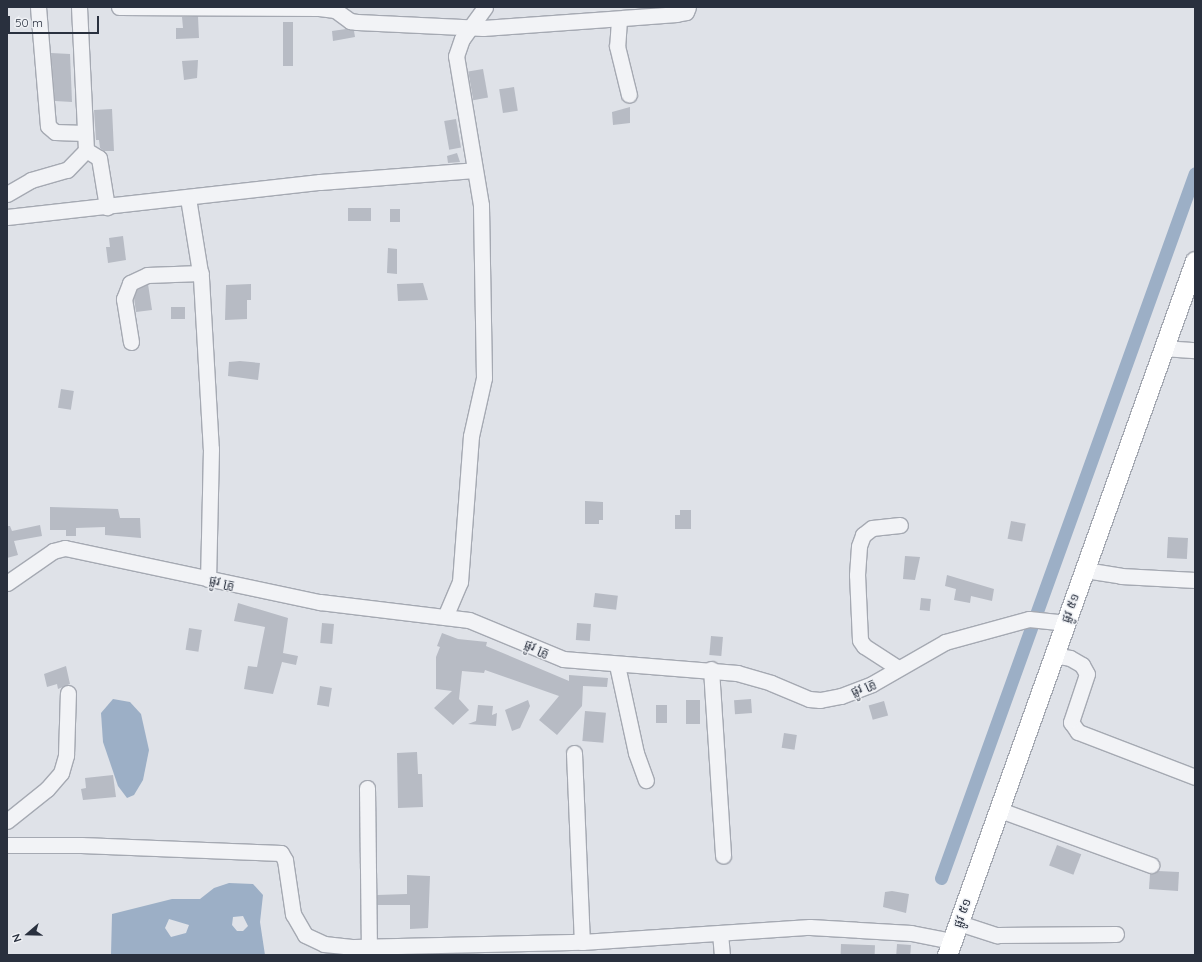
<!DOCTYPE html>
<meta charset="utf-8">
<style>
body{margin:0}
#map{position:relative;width:1202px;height:962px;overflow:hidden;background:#dfe2e8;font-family:Quicksand,"Noto Sans Khmer",sans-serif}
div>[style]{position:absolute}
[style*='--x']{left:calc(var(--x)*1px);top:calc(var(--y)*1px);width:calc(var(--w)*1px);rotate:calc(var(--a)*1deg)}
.water>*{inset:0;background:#9cafc6}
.canal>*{height:13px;margin:-6.5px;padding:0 6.5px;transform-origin:6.5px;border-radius:6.5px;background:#9cafc6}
.building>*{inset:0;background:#b7bbc4;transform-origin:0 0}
.roads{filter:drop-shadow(1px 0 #a5a9b2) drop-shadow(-1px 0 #a5a9b2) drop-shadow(0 1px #a5a9b2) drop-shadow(0 -1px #a5a9b2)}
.minor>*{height:15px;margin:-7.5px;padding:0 7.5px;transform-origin:7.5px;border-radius:7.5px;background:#f2f3f6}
.major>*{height:19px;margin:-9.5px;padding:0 9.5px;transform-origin:9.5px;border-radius:9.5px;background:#fff}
span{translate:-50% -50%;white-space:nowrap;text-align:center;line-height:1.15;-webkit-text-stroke:3px #eff1f5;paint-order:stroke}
.street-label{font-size:12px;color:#29303e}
.frame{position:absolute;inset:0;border:8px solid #29303e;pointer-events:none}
.north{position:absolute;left:8px;top:914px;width:40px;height:40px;-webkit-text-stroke:3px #eff1f5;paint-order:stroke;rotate:250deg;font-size:11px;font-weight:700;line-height:16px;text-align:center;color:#29303e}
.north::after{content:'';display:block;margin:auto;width:14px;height:18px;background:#29303e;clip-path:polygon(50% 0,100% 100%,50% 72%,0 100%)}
.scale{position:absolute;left:8px;top:16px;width:91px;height:18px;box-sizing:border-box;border:2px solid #29303e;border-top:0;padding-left:5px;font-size:12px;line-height:14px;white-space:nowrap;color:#29303e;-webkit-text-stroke:3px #eff1f5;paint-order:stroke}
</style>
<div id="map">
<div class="water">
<div style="clip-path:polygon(113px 699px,130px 702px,141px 714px,149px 750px,143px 780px,134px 795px,127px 798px,118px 786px,103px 742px,101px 713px)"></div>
<div style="clip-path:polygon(evenodd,229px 883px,253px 884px,263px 895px,260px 922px,265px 955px,111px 955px,112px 914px,172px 899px,200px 899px,214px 888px,229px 883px,243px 916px,248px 926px,243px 931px,237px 931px,232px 925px,233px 917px,243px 916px,229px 883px,169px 919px,189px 925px,186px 933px,171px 937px,165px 928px,169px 919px)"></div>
</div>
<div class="canal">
<div style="--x:941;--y:878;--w:749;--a:-70.19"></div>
</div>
<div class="building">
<div style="clip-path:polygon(198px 16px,199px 38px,176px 39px,176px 28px,183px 28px,182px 17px)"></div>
<div style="left:283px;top:22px;width:10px;height:44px"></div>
<div style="clip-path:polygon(346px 29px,354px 31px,355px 37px,333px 41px,332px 31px)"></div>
<div style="clip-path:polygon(51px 53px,70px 54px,72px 102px,55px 101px)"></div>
<div style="clip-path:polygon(198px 60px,197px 78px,184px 80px,182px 61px)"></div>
<div style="left:483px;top:69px;width:29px;height:15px;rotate:80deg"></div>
<div style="left:514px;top:87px;width:24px;height:15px;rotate:81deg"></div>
<div style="clip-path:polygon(630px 107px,630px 123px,613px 125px,612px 112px)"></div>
<div style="clip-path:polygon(112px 109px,114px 151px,104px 151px,100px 148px,99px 140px,96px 140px,94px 110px)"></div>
<div style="left:456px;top:119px;width:29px;height:12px;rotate:80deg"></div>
<div style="clip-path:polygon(457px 153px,460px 162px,448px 163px,447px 156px)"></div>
<div style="left:348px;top:208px;width:23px;height:13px"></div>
<div style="left:390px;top:209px;width:10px;height:13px"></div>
<div style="clip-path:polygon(123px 236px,126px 260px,108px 263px,106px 247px,110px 247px,109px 238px)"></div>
<div style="clip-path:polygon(388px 248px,397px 249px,397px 274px,387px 273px)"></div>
<div style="clip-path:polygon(423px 283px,428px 300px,398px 301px,397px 284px)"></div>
<div style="clip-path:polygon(148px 284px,152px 310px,136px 312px,134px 298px,137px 290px)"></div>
<div style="clip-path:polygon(251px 284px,251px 300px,247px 300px,247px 319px,225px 320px,226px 285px)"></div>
<div style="left:185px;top:307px;width:12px;height:14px;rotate:90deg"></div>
<div style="clip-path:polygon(240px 361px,260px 363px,258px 380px,228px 376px,229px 362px)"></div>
<div style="left:61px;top:389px;width:13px;height:19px;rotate:9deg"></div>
<div style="clip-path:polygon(585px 501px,603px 502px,603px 520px,599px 520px,599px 524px,585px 524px)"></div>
<div style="clip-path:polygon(50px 507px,118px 509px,120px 518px,140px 518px,141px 538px,105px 535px,105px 527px,76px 528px,76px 536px,66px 536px,66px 530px,50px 530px)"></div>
<div style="clip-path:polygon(680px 510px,691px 510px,691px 529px,675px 529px,675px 515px,680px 515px)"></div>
<div style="left:1011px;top:521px;width:15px;height:18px;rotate:11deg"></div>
<div style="clip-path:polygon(40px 525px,42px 536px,14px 541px,18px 555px,7px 558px,7px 526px,10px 526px,12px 531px)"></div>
<div style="left:1168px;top:537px;width:20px;height:21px;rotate:3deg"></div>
<div style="clip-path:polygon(905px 556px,920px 557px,915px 580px,903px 579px)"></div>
<div style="clip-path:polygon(947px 575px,994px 589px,992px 601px,971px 596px,970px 603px,954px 600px,956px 589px,945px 586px)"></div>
<div style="left:595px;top:593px;width:23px;height:14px;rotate:7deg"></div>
<div style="left:921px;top:598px;width:10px;height:12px;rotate:6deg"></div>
<div style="clip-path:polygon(238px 603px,288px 618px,283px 653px,298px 656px,296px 665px,282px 662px,273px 694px,244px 689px,248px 666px,257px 667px,265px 627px,234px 621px)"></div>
<div style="left:322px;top:623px;width:12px;height:20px;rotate:5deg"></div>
<div style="left:577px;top:623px;width:14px;height:17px;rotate:4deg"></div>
<div style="left:189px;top:628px;width:13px;height:22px;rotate:9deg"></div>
<div style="clip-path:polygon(442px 633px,458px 639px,487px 642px,486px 646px,569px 681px,569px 675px,608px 678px,607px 687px,583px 686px,582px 706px,557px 735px,539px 720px,559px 696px,485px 670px,484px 673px,462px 671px,459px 699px,469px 710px,453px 725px,434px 708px,452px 691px,436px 689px,436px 657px,440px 647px,437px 646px)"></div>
<div style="left:711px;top:636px;width:12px;height:19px;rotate:5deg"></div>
<div style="clip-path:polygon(66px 666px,70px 684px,58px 689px,57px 684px,47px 687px,44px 674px)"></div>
<div style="left:320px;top:686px;width:12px;height:19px;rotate:9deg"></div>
<div style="left:751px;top:699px;width:14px;height:17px;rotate:86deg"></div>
<div style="clip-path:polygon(528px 700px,530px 706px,520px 728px,512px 731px,505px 710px)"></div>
<div style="left:686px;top:700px;width:14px;height:24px"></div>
<div style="left:884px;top:701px;width:15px;height:16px;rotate:74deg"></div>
<div style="clip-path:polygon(478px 705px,493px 706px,492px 715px,497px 713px,496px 726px,468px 724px,476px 721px)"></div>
<div style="left:656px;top:705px;width:11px;height:18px"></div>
<div style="left:585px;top:711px;width:21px;height:30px;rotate:5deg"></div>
<div style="left:784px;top:733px;width:13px;height:15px;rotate:9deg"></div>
<div style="clip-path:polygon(417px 752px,418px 774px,422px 774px,423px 807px,398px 808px,397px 753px)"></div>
<div style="clip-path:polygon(113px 775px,116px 797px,83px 800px,81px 789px,86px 788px,85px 778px)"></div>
<div style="left:1057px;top:845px;width:26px;height:22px;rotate:21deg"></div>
<div style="clip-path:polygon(1158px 871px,1179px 872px,1178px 891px,1149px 889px,1150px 874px)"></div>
<div style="clip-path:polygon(407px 875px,430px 876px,428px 928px,410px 929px,410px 905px,377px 905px,377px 895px,407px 894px)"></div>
<div style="clip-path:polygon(892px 891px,909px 894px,906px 913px,883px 907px,885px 892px)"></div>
<div style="left:841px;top:944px;width:34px;height:11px;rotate:2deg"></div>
<div style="left:897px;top:944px;width:14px;height:10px;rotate:4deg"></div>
</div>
<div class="roads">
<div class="minor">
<div style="--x:38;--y:7;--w:119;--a:85.2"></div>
<div style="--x:48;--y:126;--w:9;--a:41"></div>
<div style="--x:55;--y:132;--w:30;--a:2"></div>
<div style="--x:79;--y:7;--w:143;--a:87.2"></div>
<div style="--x:86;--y:150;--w:15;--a:32"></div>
<div style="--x:99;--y:158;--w:50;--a:80.7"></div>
<div style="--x:119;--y:7;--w:200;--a:0.3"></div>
<div style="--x:319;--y:8;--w:16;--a:7"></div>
<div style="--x:335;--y:10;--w:19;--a:36"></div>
<div style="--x:350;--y:21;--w:7;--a:8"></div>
<div style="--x:357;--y:22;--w:126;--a:2.7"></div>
<div style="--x:483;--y:28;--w:194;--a:-4.1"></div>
<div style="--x:676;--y:14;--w:10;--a:-11"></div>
<div style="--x:686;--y:12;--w:5;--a:-68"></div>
<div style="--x:619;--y:20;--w:26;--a:94"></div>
<div style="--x:617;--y:46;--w:50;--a:76.2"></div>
<div style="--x:7;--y:194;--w:28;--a:-30"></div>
<div style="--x:31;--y:180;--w:37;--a:-16"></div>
<div style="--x:67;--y:170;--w:28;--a:-46"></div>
<div style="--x:188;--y:198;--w:81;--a:80.8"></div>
<div style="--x:201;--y:278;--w:171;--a:86.7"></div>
<div style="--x:211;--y:449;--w:130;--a:91.3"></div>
<div style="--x:7;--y:217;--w:315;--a:-6.4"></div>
<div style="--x:320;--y:182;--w:155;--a:-4.4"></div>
<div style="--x:131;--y:342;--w:44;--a:-99.2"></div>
<div style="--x:124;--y:299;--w:17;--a:-69"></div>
<div style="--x:130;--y:283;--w:19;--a:-25"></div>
<div style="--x:147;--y:275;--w:54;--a:-2.1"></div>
<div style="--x:1163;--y:348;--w:32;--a:4"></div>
<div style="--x:1085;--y:570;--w:36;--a:9"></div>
<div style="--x:1121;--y:576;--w:74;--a:3.1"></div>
<div style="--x:7;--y:583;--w:56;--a:-34.8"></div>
<div style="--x:53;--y:551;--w:12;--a:-14"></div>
<div style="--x:65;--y:548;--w:261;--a:12"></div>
<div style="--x:320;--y:602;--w:150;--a:6.9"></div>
<div style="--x:469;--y:620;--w:102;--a:22.5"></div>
<div style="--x:563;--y:659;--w:175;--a:4.6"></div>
<div style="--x:737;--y:673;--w:35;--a:16"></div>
<div style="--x:771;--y:683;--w:41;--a:22.8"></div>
<div style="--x:809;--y:699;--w:11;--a:5"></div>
<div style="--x:820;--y:700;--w:21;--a:-11"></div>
<div style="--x:841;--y:696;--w:33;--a:-21"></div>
<div style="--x:872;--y:684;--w:84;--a:-29.9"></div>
<div style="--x:945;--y:642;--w:87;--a:-15.3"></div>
<div style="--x:1029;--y:619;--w:36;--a:6"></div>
<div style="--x:445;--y:617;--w:38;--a:-67"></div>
<div style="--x:460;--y:582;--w:146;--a:-85.7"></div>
<div style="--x:471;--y:436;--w:59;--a:-77.4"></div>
<div style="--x:484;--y:378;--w:173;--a:-91"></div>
<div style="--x:481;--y:205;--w:151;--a:-99.5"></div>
<div style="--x:456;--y:56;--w:18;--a:-71"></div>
<div style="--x:462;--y:39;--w:39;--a:-54"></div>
<div style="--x:1053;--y:655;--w:17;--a:10"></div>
<div style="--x:1070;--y:658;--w:14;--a:30"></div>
<div style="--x:1082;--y:665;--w:10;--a:61"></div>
<div style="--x:1087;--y:674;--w:51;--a:108.4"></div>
<div style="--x:1071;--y:722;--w:12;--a:55"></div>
<div style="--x:1078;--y:732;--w:125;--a:21"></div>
<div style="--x:617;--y:665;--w:90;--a:77.8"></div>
<div style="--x:636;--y:753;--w:29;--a:70"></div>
<div style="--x:898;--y:668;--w:40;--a:-147.1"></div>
<div style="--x:864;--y:646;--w:7;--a:-124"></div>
<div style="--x:860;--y:640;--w:65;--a:-92.6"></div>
<div style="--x:857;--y:575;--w:29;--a:-86"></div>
<div style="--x:859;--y:546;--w:12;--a:-70"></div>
<div style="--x:863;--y:535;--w:11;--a:-38"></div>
<div style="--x:872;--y:528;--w:28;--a:-6"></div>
<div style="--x:711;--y:669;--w:187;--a:86.3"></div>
<div style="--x:574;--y:753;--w:189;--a:87.6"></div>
<div style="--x:367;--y:788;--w:158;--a:89.3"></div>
<div style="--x:1000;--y:810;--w:161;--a:20"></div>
<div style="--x:7;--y:821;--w:51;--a:-38.7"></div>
<div style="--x:47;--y:789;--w:21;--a:-49"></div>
<div style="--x:61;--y:773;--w:19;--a:-74"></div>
<div style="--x:66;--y:755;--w:62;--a:-88.2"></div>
<div style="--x:7;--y:845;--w:74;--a:0"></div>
<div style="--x:81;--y:845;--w:200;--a:2.3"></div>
<div style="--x:281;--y:853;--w:8;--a:60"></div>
<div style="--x:285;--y:860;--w:55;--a:81.6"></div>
<div style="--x:293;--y:914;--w:24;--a:60"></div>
<div style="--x:305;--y:935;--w:21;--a:25"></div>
<div style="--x:324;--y:944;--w:30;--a:6"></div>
<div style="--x:354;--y:947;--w:228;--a:-1.3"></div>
<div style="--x:582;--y:942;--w:228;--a:-3.8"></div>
<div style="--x:810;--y:927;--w:101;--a:3.4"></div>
<div style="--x:911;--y:933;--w:42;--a:11"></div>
<div style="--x:959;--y:923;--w:40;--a:18"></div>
<div style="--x:997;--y:935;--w:119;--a:-0.5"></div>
<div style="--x:720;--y:933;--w:22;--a:85"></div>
</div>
<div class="major">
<div style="--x:947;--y:955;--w:737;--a:-70.34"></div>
</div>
</div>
<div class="street-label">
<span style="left:222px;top:582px;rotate:12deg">ផ្លូវ គ្រូ</span>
<span style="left:1070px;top:608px;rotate:-69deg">ផ្លូវ ៥១</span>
<span style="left:537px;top:648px;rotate:23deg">ផ្លូវ គ្រូ</span>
<span style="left:863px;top:687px;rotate:-24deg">ផ្លូវ គ្រូ</span>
<span style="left:962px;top:913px;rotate:-70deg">ផ្លូវ ៥១</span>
</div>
<div class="frame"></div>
<div class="north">N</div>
<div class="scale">50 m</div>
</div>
